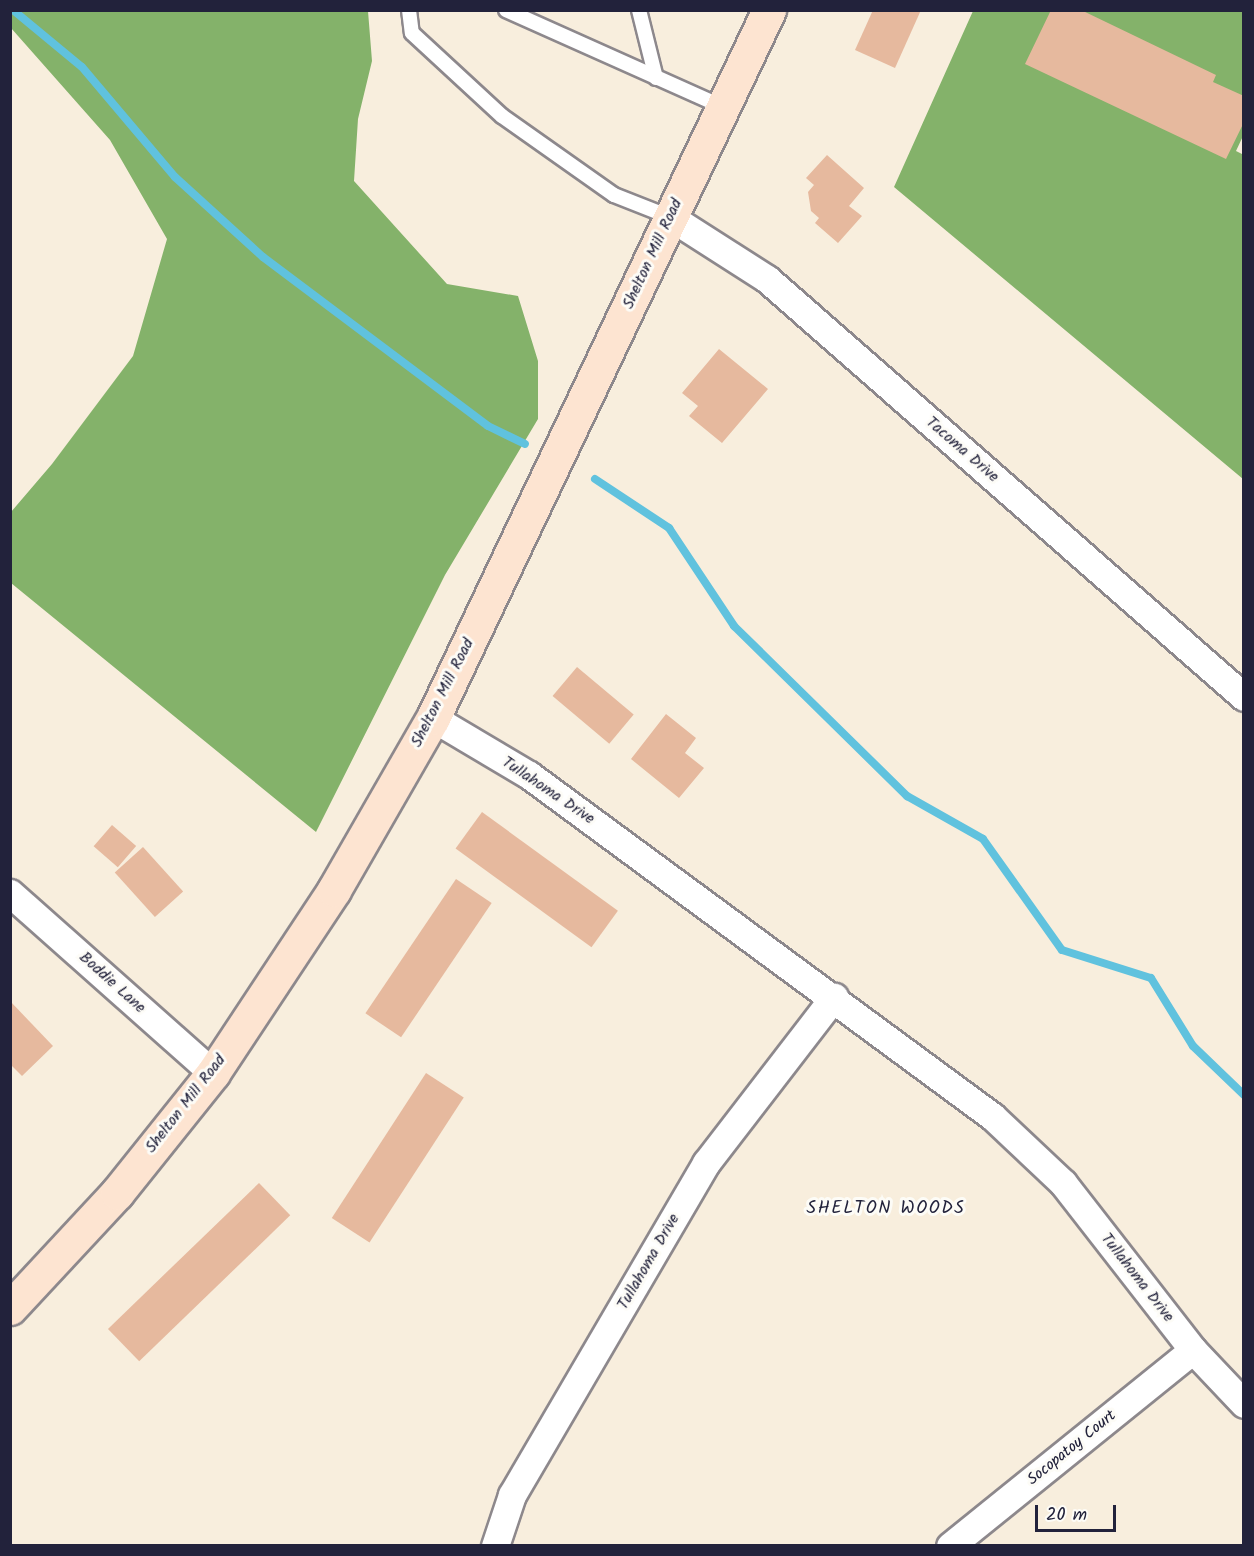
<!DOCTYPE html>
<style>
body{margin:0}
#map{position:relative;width:1254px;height:1556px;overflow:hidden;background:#f8eedd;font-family:Kalam,sans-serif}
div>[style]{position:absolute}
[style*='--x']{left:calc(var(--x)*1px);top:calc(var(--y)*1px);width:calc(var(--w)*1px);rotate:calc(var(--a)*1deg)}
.forest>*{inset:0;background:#84b26a}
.stream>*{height:8px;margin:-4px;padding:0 4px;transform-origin:4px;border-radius:4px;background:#60c2de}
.building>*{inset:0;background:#e6b99e;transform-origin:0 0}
.roads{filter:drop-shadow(2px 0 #8d888c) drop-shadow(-2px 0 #8d888c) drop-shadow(0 2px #8d888c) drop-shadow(0 -2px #8d888c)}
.lane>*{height:14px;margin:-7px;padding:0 7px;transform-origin:7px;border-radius:7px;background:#fff}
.street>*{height:27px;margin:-13.5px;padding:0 13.5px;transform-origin:13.5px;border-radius:13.5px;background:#fff}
.secondary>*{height:33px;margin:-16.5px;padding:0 16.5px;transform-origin:16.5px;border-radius:16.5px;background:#fde4d1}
span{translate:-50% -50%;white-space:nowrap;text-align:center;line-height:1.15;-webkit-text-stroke:6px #fdfcf7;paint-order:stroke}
.street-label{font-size:16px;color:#22223b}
.neighbourhood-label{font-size:18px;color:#22223b;letter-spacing:1.5px}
.frame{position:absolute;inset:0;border:12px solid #22223b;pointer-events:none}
.scale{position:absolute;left:1035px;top:1505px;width:81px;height:27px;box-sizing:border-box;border:3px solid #22223b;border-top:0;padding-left:8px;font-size:18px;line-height:21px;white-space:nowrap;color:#22223b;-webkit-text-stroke:4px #fdfcf7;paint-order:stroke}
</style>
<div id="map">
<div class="forest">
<div style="clip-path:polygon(11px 10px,368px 11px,372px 61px,358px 119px,354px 181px,447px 284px,518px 296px,538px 361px,538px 419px,445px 575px,316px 832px,11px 583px,11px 512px,52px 464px,133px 356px,167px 239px,110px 140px,11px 28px)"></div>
<div style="clip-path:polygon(973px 11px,1243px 11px,1243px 136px,1236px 151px,1244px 155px,1243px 479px,894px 187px)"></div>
</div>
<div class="stream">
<div style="--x:13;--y:10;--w:89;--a:39.6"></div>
<div style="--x:82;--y:67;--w:144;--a:49.8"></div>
<div style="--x:175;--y:177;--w:119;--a:42.3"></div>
<div style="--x:263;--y:257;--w:281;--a:36.9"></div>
<div style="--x:488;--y:426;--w:41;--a:25.9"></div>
<div style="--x:595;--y:479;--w:89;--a:33.5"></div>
<div style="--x:669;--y:528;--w:118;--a:56.4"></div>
<div style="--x:734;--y:626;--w:243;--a:44.5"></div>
<div style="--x:907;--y:796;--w:87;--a:29.5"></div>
<div style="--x:983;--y:839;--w:136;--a:54.6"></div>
<div style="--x:1062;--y:950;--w:93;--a:17.5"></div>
<div style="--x:1151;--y:978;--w:80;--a:58.3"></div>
<div style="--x:1193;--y:1046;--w:71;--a:43.9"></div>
</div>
<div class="building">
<div style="clip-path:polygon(873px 10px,921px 10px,895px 68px,855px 50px)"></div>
<div style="clip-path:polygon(1051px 10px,1081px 10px,1216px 75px,1213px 82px,1244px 96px,1244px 122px,1226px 159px,1025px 64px)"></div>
<div style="clip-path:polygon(827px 155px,864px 188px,849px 206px,862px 216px,838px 243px,815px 223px,819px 218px,811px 211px,808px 192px,814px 185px,806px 178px)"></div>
<div style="clip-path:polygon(719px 349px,768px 389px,722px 443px,689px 416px,698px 406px,682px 393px)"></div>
<div style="left:577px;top:667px;width:74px;height:38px;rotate:40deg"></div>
<div style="clip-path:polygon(666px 714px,696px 738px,685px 753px,704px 768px,679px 798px,631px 759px)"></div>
<div style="left:482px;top:812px;width:168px;height:45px;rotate:36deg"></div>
<div style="left:112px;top:825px;width:32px;height:28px;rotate:41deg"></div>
<div style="left:143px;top:847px;width:60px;height:38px;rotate:48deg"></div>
<div style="left:456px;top:879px;width:43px;height:162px;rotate:34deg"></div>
<div style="clip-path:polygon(10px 1001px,53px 1046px,22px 1076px,10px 1064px)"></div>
<div style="left:426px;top:1073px;width:45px;height:173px;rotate:33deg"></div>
<div style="left:259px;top:1183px;width:45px;height:210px;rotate:46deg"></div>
</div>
<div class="roads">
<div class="lane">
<div style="--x:409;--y:10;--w:23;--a:83"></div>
<div style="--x:412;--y:33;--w:122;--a:42.7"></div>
<div style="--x:502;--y:116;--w:137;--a:35.2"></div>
<div style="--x:614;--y:195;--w:60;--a:21.4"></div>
<div style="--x:506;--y:10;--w:238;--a:24.1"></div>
<div style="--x:639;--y:10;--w:70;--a:76"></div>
</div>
<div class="street">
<div style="--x:670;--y:217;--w:115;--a:32.6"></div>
<div style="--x:767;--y:279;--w:634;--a:41.23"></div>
<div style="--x:433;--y:718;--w:112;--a:30.7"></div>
<div style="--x:529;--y:775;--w:576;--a:36.39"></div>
<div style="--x:993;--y:1117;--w:96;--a:43.3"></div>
<div style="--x:1063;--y:1183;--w:212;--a:52.1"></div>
<div style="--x:1193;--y:1350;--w:74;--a:46.6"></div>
<div style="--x:10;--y:893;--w:271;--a:41.6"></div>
<div style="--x:495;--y:1546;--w:54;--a:-71.6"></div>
<div style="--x:512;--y:1495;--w:385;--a:-59.7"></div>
<div style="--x:706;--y:1163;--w:210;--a:-52.4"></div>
<div style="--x:950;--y:1546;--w:312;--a:-38.9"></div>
</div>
<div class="secondary">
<div style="--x:10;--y:1308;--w:157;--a:-47.1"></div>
<div style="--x:117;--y:1193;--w:154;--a:-51.3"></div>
<div style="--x:213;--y:1073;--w:219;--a:-56.5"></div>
<div style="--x:334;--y:890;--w:198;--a:-60.1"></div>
<div style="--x:433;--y:718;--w:784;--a:-64.61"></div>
</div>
</div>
<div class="street-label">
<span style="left:653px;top:254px;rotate:-65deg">Shelton Mill Road</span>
<span style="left:962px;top:450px;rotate:41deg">Tacoma Drive</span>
<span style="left:443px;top:693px;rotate:-63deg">Shelton Mill Road</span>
<span style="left:548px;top:791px;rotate:34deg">Tullahoma Drive</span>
<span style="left:112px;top:983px;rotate:42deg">Boddie Lane</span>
<span style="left:186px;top:1104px;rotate:-52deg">Shelton Mill Road</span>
<span style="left:649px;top:1262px;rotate:-60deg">Tullahoma Drive</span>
<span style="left:1137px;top:1278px;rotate:52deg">Tullahoma Drive</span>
<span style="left:1072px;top:1448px;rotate:-39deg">Socopatoy Court</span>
</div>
<div class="neighbourhood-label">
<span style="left:886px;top:1209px">SHELTON WOODS</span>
</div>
<div class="frame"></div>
<div class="scale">20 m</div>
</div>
